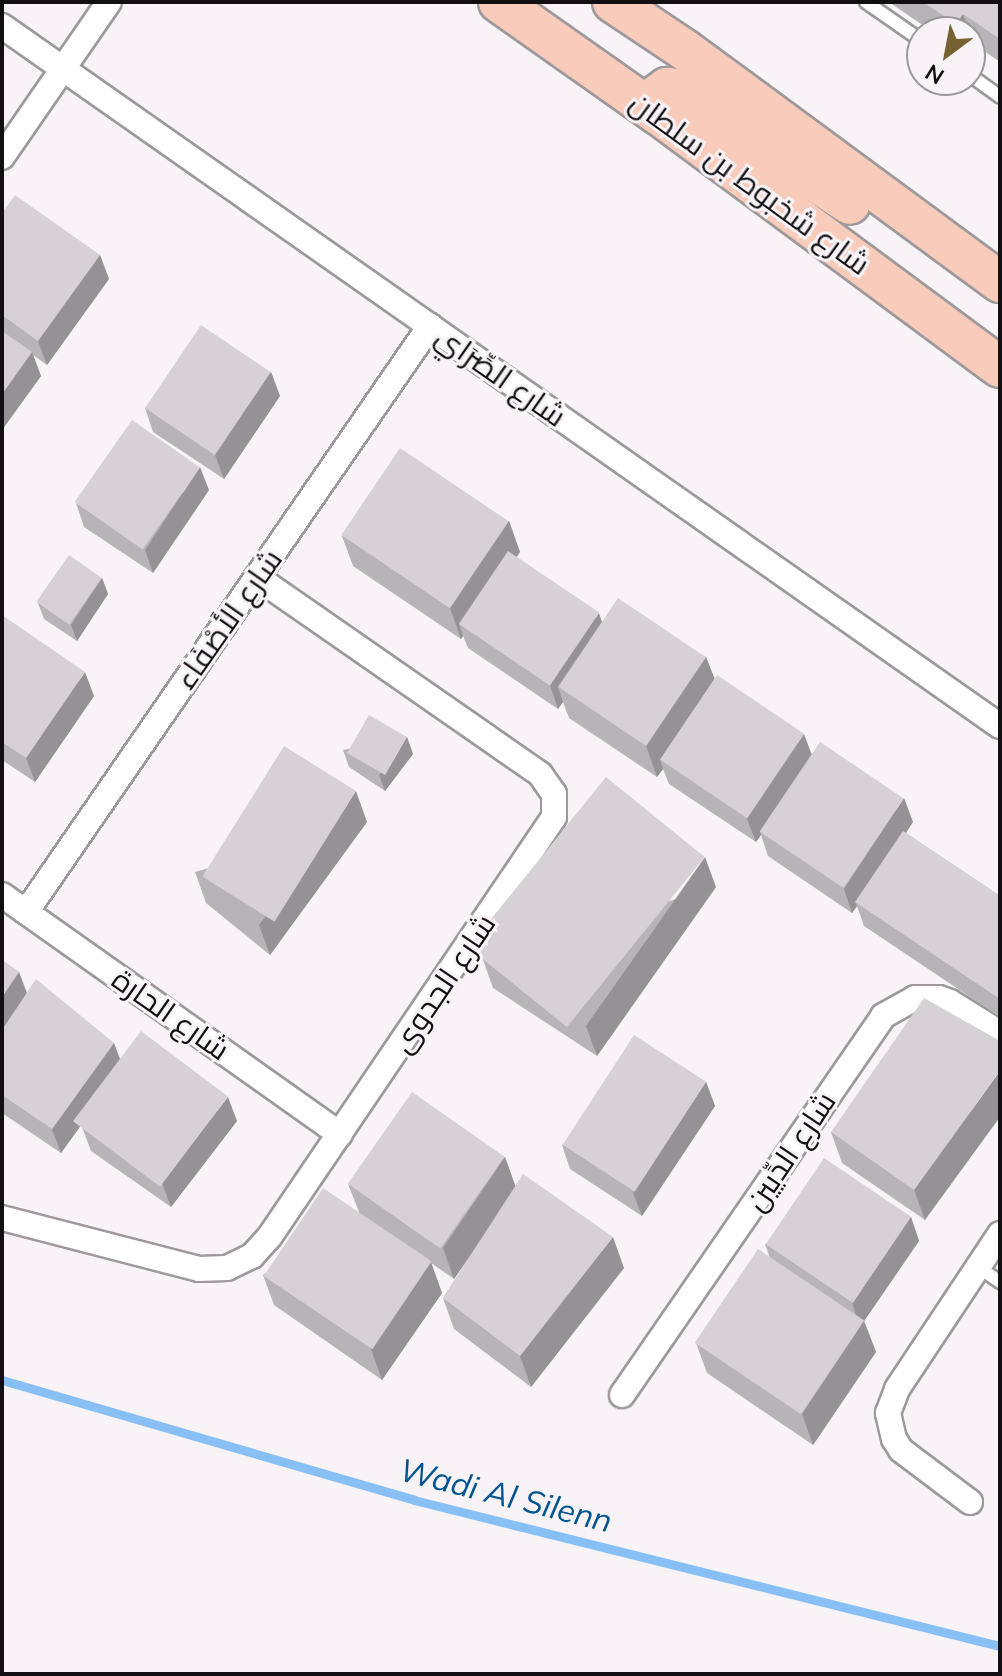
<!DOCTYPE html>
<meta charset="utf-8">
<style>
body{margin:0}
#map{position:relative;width:1002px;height:1676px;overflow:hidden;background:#f7f3f7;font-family:Mulish,Cairo,sans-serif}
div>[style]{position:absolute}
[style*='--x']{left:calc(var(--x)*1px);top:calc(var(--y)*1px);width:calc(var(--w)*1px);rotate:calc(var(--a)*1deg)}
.stream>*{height:9px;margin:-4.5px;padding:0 4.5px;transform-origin:4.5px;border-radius:4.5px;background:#88c0f6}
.roads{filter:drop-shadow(2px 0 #9d999c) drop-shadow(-2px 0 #9d999c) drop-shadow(0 2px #9d999c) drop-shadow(0 -2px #9d999c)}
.service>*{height:12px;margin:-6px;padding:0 6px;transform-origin:6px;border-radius:6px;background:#fff}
.minor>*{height:24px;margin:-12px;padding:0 12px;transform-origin:12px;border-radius:12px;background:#fff}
.primary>*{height:40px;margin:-20px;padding:0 20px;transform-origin:20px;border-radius:20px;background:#f9cbba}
.wall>*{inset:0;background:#b7b4b7}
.shaded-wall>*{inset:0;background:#959295}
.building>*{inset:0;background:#d5d1d5;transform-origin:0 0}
span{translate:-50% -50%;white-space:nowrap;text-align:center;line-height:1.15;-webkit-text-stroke:6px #f7f3f7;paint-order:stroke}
.street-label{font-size:30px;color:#110f11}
.water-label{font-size:32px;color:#005591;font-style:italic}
.frame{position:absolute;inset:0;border:4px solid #110f11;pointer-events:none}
.north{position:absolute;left:906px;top:16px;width:80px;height:80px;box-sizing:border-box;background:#f7f3f7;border:2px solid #9b989b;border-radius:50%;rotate:212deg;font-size:22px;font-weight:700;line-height:32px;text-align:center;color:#110f11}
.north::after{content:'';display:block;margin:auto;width:28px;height:36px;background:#766231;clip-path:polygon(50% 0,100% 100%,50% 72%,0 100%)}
</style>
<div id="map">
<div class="stream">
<div style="--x:2;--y:1380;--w:429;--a:16.2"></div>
<div style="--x:414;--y:1500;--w:604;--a:13.99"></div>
</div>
<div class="roads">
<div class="service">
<div style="--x:866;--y:2;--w:68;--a:34.9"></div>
<div style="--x:970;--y:75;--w:37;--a:36"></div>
<div style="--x:978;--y:1267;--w:27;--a:34"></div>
</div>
<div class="minor">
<div style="--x:2;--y:26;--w:1219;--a:35.05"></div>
<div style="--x:2;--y:157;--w:188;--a:-55.4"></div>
<div style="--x:2;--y:895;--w:414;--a:35.3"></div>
<div style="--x:26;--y:912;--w:712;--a:-55.42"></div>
<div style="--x:2;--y:1218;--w:203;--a:14.5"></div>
<div style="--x:199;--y:1269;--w:28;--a:-2"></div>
<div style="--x:227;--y:1268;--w:28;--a:-26"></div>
<div style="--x:252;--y:1256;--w:27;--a:-48"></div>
<div style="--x:270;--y:1236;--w:506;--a:-55.87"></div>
<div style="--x:554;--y:817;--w:23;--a:-90"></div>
<div style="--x:554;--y:794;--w:24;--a:-125"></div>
<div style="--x:540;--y:774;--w:345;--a:-145.2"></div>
<div style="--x:622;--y:1395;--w:460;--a:-55.4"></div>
<div style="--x:883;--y:1016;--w:37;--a:-29"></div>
<div style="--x:915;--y:998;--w:24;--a:0"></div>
<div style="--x:939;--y:998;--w:12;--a:20"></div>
<div style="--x:950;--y:1002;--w:59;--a:31.8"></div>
<div style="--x:970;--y:1502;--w:86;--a:-143"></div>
<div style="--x:901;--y:1450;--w:13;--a:-122"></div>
<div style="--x:894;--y:1439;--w:27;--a:-103"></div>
<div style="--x:888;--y:1413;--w:26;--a:-69"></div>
<div style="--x:897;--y:1389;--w:186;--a:-56.4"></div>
</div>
<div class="primary">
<div style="--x:499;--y:2;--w:194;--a:35.2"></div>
<div style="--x:658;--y:114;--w:425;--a:36.5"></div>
<div style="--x:613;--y:2;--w:87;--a:33.7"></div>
<div style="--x:685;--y:50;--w:391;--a:36.4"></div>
<div style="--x:658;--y:114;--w:18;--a:-96"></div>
<div style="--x:656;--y:96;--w:14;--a:-36"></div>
<div style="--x:667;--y:88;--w:8;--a:7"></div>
<div style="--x:675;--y:89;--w:209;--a:33.3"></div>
</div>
</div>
<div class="wall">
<div style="clip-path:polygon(892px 2px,1000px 2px,1000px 62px,974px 44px,970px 50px,970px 32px,933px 32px,893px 5px)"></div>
<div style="clip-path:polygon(2px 213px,100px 255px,109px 279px,47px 365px,33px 355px,41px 376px,2px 430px)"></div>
<div style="clip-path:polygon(271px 372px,280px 396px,224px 479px,153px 432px,145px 408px)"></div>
<div style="clip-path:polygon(209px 490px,153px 573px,84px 527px,76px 503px)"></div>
<div style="clip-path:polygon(509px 521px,520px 552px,516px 557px,602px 622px,706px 657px,714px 679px,812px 754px,913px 822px,906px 833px,1000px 896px,1000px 1017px,864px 926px,857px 906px,852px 913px,768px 856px,761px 835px,756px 842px,669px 784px,663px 769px,657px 777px,569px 718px,563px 702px,558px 709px,468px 648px,463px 636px,461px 639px,353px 566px,342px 536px)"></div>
<div style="clip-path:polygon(102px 578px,108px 594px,77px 641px,44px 619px,38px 603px)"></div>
<div style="clip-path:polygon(2px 615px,94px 696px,35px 782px,2px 760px)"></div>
<div style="clip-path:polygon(407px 737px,413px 754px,385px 791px,349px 767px,343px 750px)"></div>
<div style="clip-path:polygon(367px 822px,270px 955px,206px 903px,195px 872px)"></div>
<div style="clip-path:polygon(716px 887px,597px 1056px,493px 988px,482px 957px)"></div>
<div style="clip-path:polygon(2px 960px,19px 972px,27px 993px,114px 1043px,121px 1063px,237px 1121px,171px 1207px,91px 1151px,82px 1127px,97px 1103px,61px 1153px,2px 1113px)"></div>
<div style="clip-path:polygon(1000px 1041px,925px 1220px,842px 1163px,831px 1132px)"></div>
<div style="clip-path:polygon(706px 1082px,715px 1106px,642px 1216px,570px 1169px,562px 1145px)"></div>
<div style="clip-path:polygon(505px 1157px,515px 1185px,624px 1268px,531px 1387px,454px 1329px,443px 1298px,477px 1246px,454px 1279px,431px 1263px,442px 1293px,382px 1380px,274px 1305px,263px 1275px,359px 1212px,348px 1184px)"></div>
<div style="clip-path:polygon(911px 1217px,919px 1241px,864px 1321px,876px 1352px,813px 1445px,707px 1373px,696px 1343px,770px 1258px,765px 1244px)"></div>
</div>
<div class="shaded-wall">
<div style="clip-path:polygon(963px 14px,969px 32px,958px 32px,956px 24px)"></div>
<div style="clip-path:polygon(970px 34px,974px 44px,970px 50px)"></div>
<div style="clip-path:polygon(100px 255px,109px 279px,47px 365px,38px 341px)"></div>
<div style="clip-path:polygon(32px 352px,41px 376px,2px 430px,2px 394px)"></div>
<div style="clip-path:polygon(271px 372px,280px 396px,224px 479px,215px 455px)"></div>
<div style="clip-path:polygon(200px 467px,209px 490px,153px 573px,145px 550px)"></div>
<div style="clip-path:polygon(509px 521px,520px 552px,468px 630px,459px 624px,463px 636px,461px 639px,450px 608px)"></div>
<div style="clip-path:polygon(102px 578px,108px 594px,77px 641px,71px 625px)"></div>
<div style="clip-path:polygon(599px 613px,607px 637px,558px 687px,563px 702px,558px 709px,550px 685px)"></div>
<div style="clip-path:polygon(706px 657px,718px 687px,660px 760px,663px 769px,657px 777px,646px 746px)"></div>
<div style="clip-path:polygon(85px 672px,94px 696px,35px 782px,26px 758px)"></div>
<div style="clip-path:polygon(804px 734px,813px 758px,760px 832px,761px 835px,756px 842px,747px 819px)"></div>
<div style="clip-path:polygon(407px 737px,413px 754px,385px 791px,379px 775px)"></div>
<div style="clip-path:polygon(356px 791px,367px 822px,270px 955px,259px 925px)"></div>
<div style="clip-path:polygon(904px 798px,913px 822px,858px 904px,855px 902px,857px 906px,852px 913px,844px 889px)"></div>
<div style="clip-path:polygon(705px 857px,716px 887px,597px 1056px,586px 1026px)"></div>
<div style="clip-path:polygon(19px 972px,30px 1002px,2px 1044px,2px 997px)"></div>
<div style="clip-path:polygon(114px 1043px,123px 1067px,61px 1153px,52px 1129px)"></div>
<div style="clip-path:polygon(1000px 1071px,1000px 1117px,925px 1220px,914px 1190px)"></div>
<div style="clip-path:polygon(706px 1082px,715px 1106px,642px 1216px,633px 1193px)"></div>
<div style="clip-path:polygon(228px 1097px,237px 1121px,171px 1207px,162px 1183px)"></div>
<div style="clip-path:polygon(505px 1157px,516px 1188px,454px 1279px,443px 1248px)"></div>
<div style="clip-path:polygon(911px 1217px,919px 1241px,860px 1327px,852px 1303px)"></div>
<div style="clip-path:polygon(613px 1237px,624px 1268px,531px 1387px,520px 1356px)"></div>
<div style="clip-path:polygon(431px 1262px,442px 1293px,382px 1380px,371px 1349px)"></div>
<div style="clip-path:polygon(864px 1321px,876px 1352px,813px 1445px,802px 1414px)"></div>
</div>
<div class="building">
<div style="clip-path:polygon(923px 2px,1000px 2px,1000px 39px,963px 14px,956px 24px)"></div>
<div style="clip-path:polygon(15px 195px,100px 255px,38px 341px,2px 315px,2px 213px)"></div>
<div style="left:201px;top:325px;width:84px;height:100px;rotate:34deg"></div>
<div style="clip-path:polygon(2px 331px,32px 352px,2px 394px)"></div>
<div style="left:132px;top:420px;width:83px;height:100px;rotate:35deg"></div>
<div style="left:400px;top:448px;width:131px;height:105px;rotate:34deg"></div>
<div style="left:508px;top:551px;width:110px;height:88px;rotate:34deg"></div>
<div style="left:69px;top:555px;width:40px;height:57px;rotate:35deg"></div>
<div style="left:618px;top:598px;width:106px;height:107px;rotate:34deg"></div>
<div style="clip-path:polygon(2px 615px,85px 672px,26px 758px,2px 742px)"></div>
<div style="left:717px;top:675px;width:105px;height:102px;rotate:34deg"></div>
<div style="left:369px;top:715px;width:44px;height:44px;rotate:30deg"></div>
<div style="left:820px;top:742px;width:101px;height:108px;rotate:34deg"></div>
<div style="left:284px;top:746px;width:85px;height:154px;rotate:32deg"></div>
<div style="left:606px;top:777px;width:127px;height:219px;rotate:39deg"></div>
<div style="clip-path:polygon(903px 831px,1000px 896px,1000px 999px,855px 902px)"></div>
<div style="clip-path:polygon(2px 960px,19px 972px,2px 997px)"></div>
<div style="clip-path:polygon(36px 979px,114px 1043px,52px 1129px,2px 1095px,2px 1030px)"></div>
<div style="clip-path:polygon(924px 998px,1000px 1041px,1000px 1071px,914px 1190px,831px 1132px)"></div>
<div style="left:141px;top:1031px;width:109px;height:113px;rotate:37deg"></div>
<div style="left:634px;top:1035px;width:86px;height:131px;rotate:33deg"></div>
<div style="left:412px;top:1092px;width:113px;height:112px;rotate:35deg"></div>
<div style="left:824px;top:1158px;width:105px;height:104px;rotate:34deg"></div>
<div style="clip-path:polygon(523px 1174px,613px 1237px,520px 1356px,443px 1298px)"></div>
<div style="left:323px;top:1188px;width:131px;height:106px;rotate:34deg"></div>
<div style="left:758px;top:1249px;width:128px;height:113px;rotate:34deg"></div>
</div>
<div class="street-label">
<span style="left:750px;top:183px;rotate:36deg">شارع شخبوط بن سلطان</span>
<span style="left:501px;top:376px;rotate:35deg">شارع الصِّرَاي</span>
<span style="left:228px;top:619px;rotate:-55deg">شارع الأَصْفَاء</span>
<span style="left:443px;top:983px;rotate:-56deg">شارع الجدوى</span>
<span style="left:171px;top:1014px;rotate:35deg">شارع الحارة</span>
<span style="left:790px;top:1151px;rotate:-56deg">شارع الدِّيين</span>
</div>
<div class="water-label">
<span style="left:506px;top:1495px;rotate:14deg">Wadi Al Silenn</span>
</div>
<div class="frame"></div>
<div class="north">N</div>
</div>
